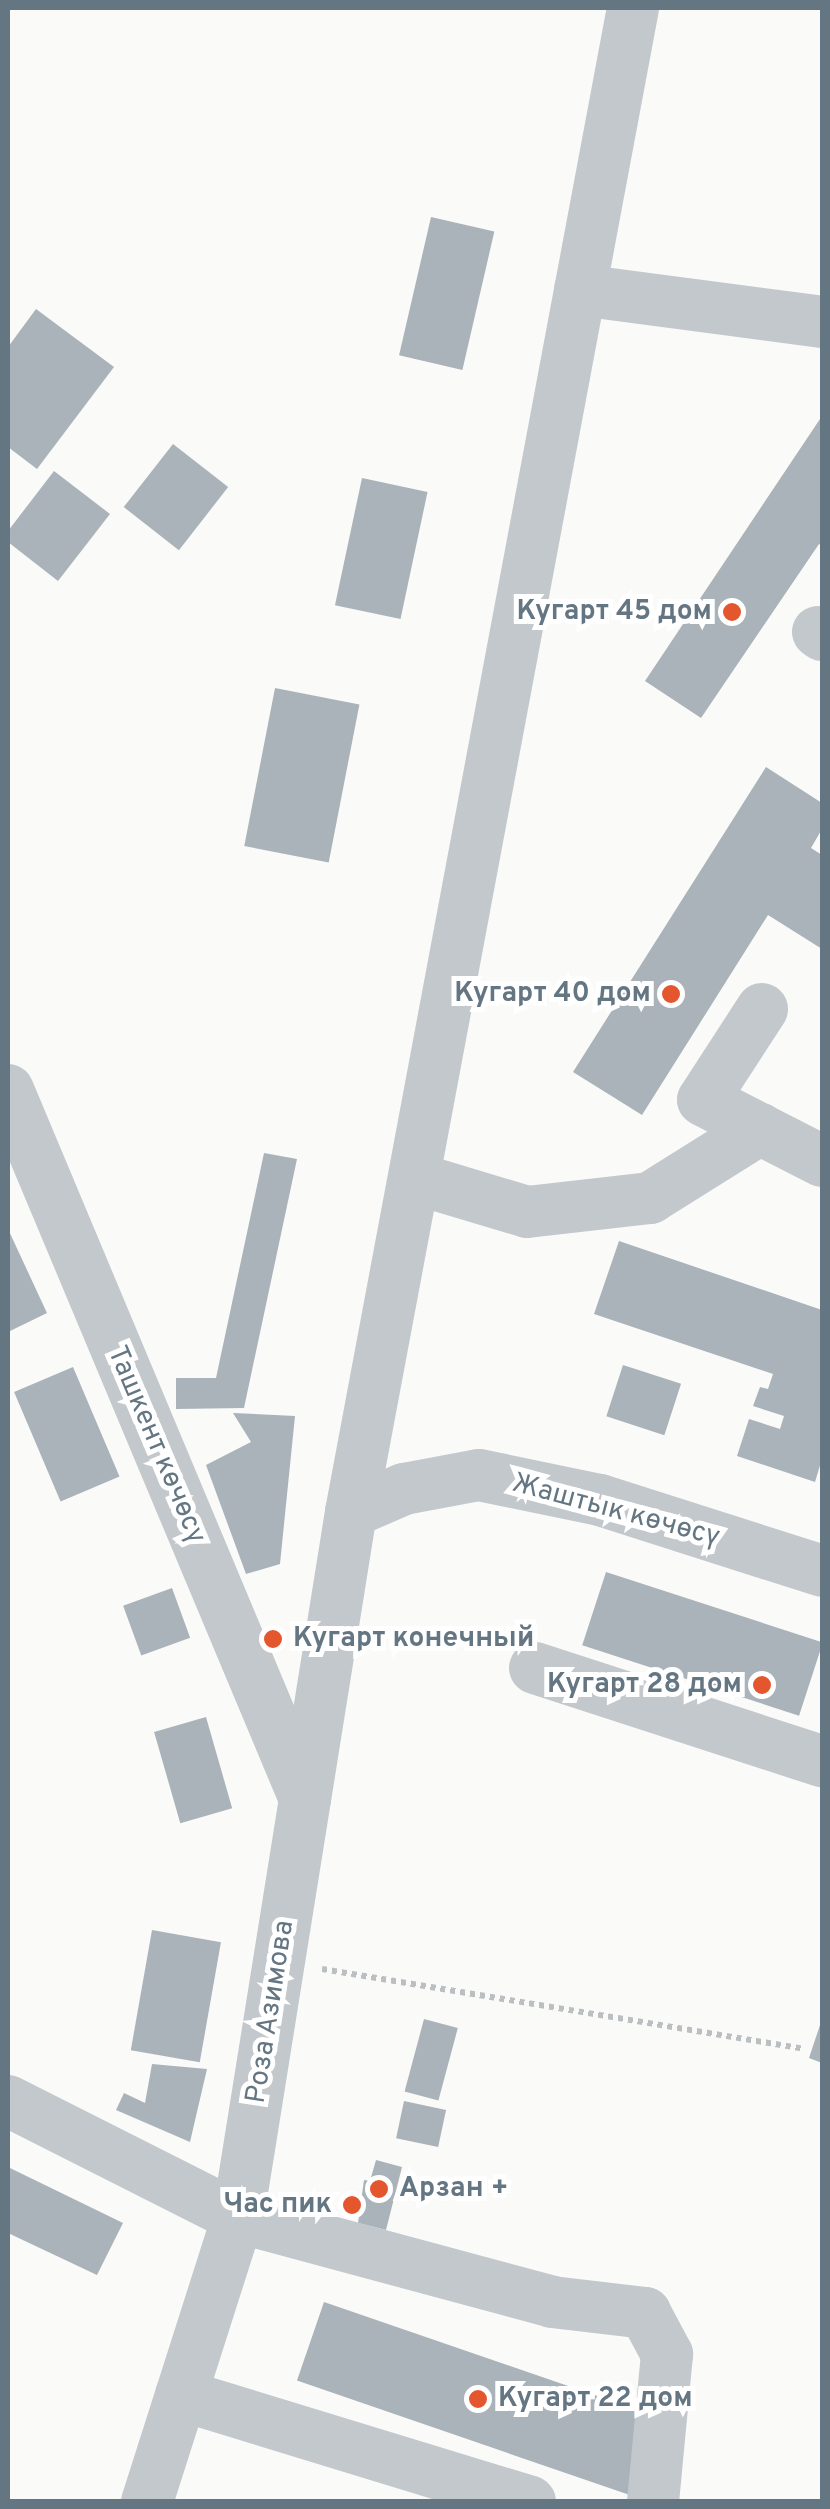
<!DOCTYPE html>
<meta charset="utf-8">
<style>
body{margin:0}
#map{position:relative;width:830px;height:2509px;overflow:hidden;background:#fafaf8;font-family:Overpass,sans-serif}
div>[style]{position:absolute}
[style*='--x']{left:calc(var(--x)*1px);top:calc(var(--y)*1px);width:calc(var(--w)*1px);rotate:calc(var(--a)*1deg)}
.building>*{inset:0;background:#aab3b9;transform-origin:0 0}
.path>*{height:6px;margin-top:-3px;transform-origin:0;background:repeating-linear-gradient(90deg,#bbbfc2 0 5px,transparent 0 10px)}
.minor>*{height:52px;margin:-26px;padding:0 26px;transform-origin:26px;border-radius:26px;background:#c3c8cc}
.dots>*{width:28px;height:28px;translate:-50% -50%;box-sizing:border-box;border:5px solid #fff;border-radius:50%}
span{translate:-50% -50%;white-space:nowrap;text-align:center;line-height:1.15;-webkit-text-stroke:10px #fff;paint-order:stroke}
.poi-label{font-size:28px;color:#657683;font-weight:700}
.right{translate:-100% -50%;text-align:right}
.left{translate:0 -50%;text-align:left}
.street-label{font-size:28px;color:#657683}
.frame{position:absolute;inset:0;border:10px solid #657683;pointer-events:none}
</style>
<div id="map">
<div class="building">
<div style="left:431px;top:217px;width:65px;height:142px;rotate:13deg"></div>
<div style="clip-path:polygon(36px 309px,114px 367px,37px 469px,8px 447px,8px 347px)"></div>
<div style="clip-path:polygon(822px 416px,822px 546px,819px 544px,701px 718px,645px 681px)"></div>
<div style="left:173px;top:444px;width:70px;height:80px;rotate:38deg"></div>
<div style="clip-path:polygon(54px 471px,110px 514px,58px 581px,8px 542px,8px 531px)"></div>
<div style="left:362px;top:478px;width:67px;height:130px;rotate:12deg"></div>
<div style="left:275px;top:688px;width:86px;height:161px;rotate:11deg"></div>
<div style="clip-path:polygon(766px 767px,822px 803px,822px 829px,811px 848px,822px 855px,822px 949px,768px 915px,642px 1115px,573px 1072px)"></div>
<div style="clip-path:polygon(264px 1153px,297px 1159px,244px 1408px,176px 1409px,176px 1378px,216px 1378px)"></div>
<div style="clip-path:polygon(8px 1229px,47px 1313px,8px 1332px)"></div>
<div style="clip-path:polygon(619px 1241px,822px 1310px,822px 1459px,815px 1482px,737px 1456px,749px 1419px,780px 1429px,784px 1416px,753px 1406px,760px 1387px,768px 1389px,773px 1374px,594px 1314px)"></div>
<div style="left:623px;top:1365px;width:61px;height:54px;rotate:18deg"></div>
<div style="left:73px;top:1367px;width:119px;height:64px;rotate:67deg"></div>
<div style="clip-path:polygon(233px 1413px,295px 1416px,280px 1564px,246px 1574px,206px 1465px,251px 1442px)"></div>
<div style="left:606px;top:1572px;width:228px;height:77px;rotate:18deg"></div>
<div style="left:172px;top:1588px;width:53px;height:52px;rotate:70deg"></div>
<div style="left:206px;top:1717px;width:95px;height:54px;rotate:74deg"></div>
<div style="left:152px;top:1930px;width:70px;height:122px;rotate:10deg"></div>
<div style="left:424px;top:2019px;width:35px;height:75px;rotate:15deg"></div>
<div style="clip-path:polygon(822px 2019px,822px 2063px,809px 2058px)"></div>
<div style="clip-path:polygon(152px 2064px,207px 2069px,190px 2142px,116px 2110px,124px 2093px,145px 2103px)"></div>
<div style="left:404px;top:2101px;width:43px;height:38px;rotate:12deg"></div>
<div style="clip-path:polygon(376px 2160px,402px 2167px,386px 2230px,358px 2223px,364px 2180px,370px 2181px)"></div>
<div style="clip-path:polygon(10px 2168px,123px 2223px,97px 2275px,8px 2233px)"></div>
<div style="left:324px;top:2302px;width:355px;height:83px;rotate:19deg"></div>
</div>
<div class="path">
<div style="--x:322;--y:1969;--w:489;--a:9.4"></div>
</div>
<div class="minor">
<div style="--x:580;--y:290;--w:244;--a:7.5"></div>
<div style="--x:818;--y:632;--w:5;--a:37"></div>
<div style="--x:762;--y:1009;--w:108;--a:123"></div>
<div style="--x:703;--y:1100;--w:134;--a:27.1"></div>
<div style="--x:8;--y:1090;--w:769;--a:67.27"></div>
<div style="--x:414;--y:1178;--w:118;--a:16.7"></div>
<div style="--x:527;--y:1212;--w:124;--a:-6.5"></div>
<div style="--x:650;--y:1198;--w:130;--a:-32.1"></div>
<div style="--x:351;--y:1512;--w:58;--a:-23.5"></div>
<div style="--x:404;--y:1489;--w:76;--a:-10.6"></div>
<div style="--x:479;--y:1475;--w:124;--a:11.7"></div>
<div style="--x:600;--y:1500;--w:233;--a:17.7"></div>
<div style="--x:535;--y:1668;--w:302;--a:18"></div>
<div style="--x:8;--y:2101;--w:258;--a:26.8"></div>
<div style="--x:238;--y:2217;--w:325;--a:15.1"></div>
<div style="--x:552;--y:2302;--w:94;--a:6.7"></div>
<div style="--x:645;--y:2313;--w:47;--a:61.8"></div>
<div style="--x:667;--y:2354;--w:149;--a:95.4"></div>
<div style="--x:181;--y:2395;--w:365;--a:17"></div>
<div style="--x:147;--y:2502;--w:299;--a:-72.3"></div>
<div style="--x:238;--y:2217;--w:714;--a:-80.89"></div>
<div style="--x:351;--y:1512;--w:1530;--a:-79.38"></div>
</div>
<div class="dots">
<div style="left:732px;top:612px;background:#e4572e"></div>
<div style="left:671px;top:994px;background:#e4572e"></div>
<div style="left:273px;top:1639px;background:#e4572e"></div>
<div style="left:762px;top:1685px;background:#e4572e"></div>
<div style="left:379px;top:2189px;background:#e4572e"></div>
<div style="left:352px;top:2205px;background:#e4572e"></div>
<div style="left:478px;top:2399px;background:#e4572e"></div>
</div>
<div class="poi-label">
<span class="right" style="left:712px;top:612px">Кугарт 45 дом</span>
<span class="right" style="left:651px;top:994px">Кугарт 40 дом</span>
<span class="left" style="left:293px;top:1639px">Кугарт конечный</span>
<span class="right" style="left:742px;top:1685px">Кугарт 28 дом</span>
<span class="left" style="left:399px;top:2189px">Арзан +</span>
<span class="right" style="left:332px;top:2205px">Час пик</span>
<span class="left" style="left:498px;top:2399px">Кугарт 22 дом</span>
</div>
<div class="street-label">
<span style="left:156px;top:1445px;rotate:67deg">Ташкент көчөсү</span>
<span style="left:616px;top:1511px;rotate:15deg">Жаштык көчөсү</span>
<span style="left:271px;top:2012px;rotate:-81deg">Роза Азимова</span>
</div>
<div class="frame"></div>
</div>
